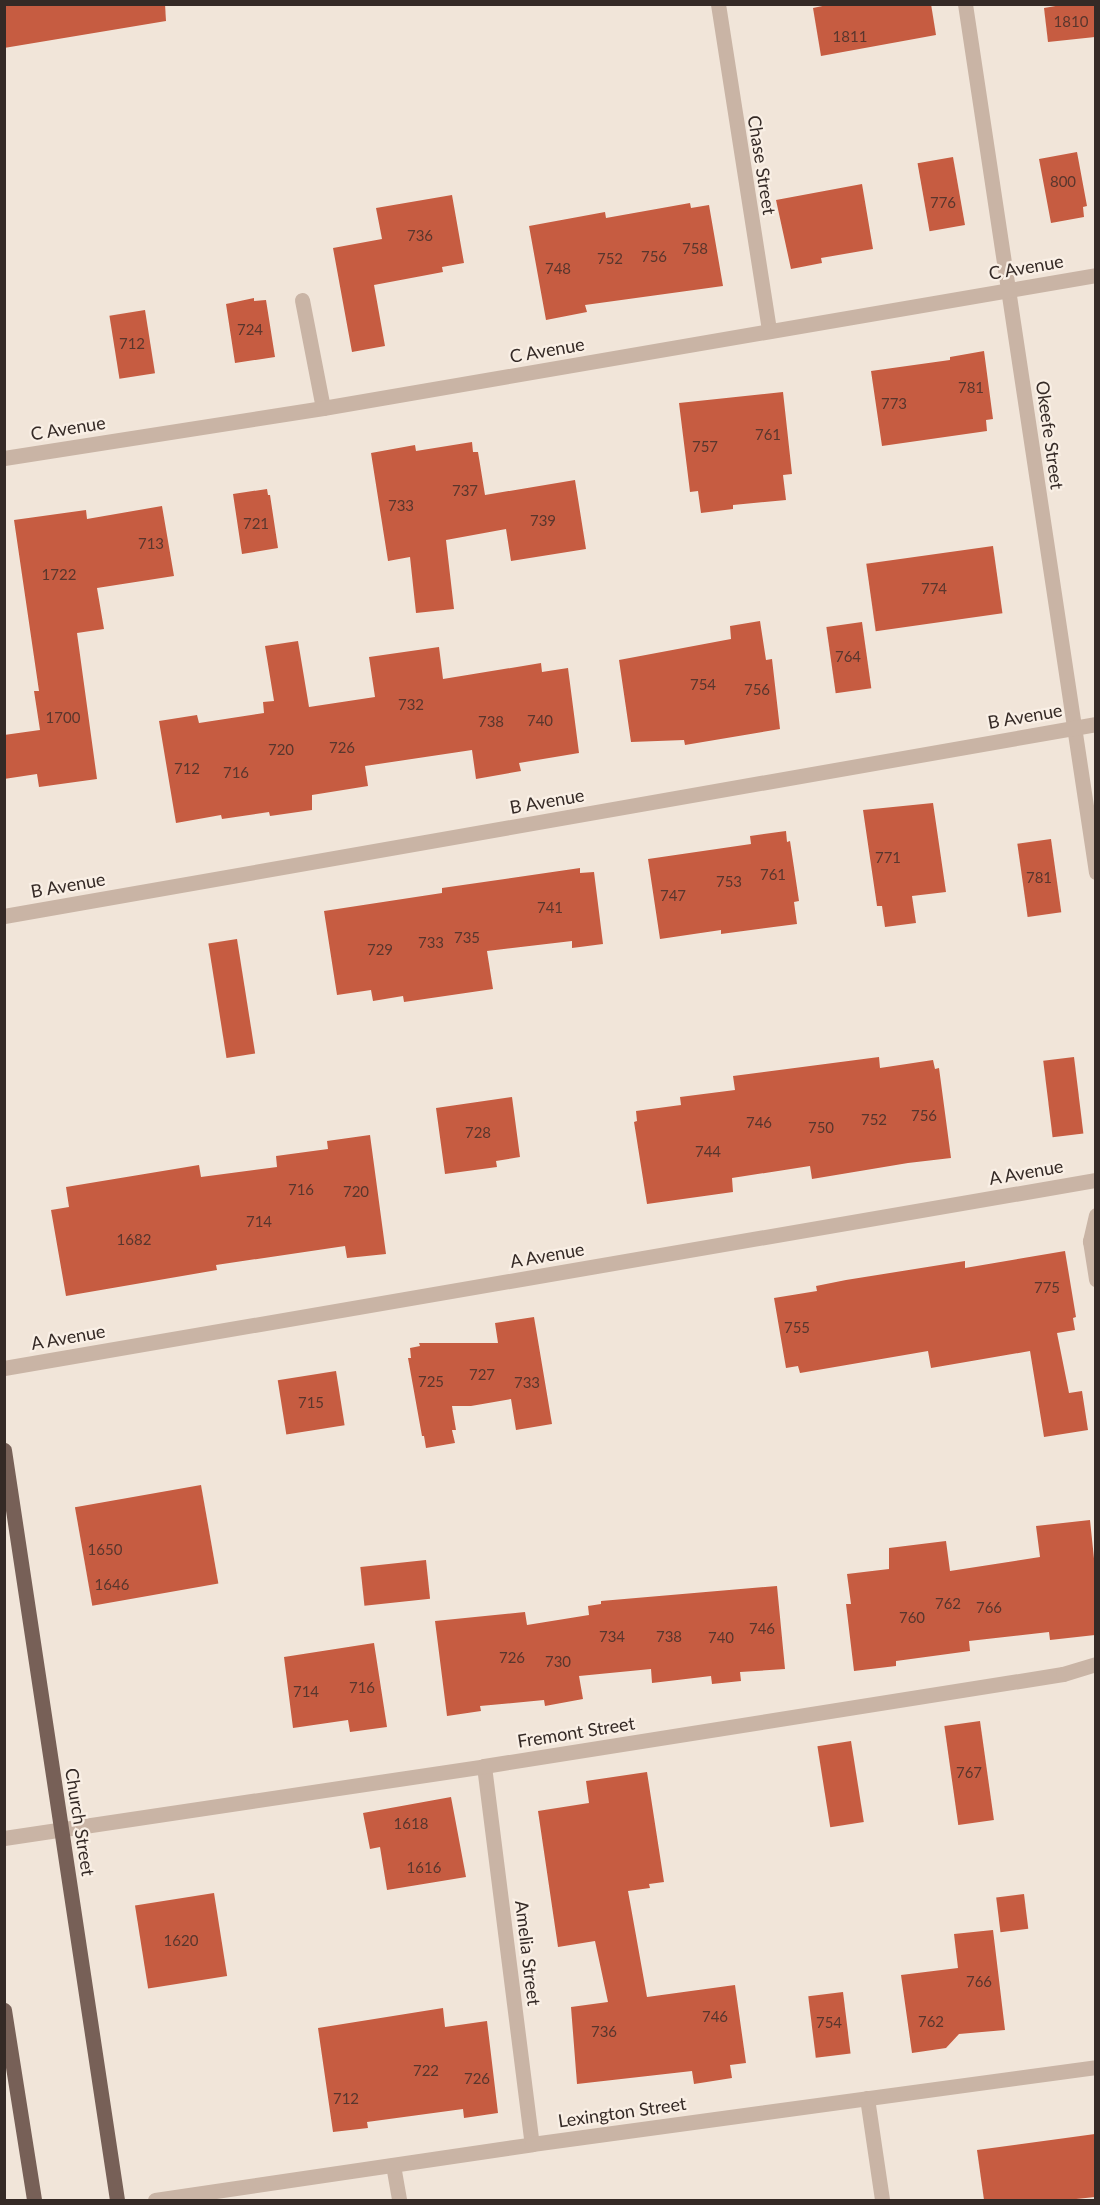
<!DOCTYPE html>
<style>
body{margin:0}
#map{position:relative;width:1100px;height:2205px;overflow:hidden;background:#f1e5d9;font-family:Lato,sans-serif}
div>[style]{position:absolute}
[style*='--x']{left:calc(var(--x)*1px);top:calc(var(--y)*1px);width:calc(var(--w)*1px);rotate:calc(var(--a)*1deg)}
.building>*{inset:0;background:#c65c41;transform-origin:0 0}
.minor>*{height:15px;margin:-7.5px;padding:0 7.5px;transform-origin:7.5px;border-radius:7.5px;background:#c9b4a5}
.major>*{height:15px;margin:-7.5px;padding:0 7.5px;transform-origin:7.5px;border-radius:7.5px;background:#776057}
span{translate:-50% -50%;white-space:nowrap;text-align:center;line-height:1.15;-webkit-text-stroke:4.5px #f9efe5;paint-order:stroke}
.number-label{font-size:15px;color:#59362d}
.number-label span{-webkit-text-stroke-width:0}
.street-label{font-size:18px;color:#352a26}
.frame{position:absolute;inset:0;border:6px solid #352a26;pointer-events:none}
</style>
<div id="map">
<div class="building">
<div style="clip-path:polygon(4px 4px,165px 4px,166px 21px,4px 48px)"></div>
<div style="clip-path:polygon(832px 4px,931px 4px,936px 35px,821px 56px,813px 8px)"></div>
<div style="clip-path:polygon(1067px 4px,1095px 4px,1095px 37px,1048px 42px,1044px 8px)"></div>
<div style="clip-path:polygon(1077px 152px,1087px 206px,1083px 207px,1084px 217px,1051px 223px,1039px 159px)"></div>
<div style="left:953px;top:157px;width:69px;height:36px;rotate:80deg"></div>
<div style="clip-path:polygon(862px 184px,873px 249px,821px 258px,822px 263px,791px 269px,776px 200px)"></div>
<div style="clip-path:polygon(452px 195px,464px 263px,442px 267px,443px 272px,374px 285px,385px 346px,352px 352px,333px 248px,382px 239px,376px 208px)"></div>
<div style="clip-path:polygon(690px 203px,691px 208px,709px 205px,723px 286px,585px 305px,587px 312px,546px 320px,529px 226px,605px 212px,606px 218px)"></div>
<div style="clip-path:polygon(254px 298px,254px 301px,266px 300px,275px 357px,235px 363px,226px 304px)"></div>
<div style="left:145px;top:310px;width:64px;height:36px;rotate:81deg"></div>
<div style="clip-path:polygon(984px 351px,993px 419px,986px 420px,987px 431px,882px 446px,871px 371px,950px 360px,950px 357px)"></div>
<div style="clip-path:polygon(783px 392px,792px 474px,783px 475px,786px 500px,733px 505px,733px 509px,701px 513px,698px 491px,690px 492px,679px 403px)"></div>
<div style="clip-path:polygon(472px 442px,473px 452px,478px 452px,485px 495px,575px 480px,586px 549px,511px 561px,506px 529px,446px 540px,454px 609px,416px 613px,410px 557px,388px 561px,371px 453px,415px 445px,416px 451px)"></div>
<div style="clip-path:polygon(267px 489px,268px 495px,270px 495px,278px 548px,242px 554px,233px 494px)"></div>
<div style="clip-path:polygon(162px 506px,174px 576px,97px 588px,104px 629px,77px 633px,97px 779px,39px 787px,37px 774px,4px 779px,4px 735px,40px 730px,34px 691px,39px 691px,14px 520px,86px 510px,87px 519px)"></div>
<div style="left:993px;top:546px;width:68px;height:128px;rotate:82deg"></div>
<div style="clip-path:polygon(760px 621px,766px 660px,772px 659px,780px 729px,685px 745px,684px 740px,631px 742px,619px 660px,731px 639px,730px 626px)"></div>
<div style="left:862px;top:622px;width:67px;height:36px;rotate:82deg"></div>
<div style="clip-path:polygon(298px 641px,309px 707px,375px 697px,369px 657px,439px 647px,443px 679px,541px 663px,542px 672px,568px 668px,579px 753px,519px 763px,521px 771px,476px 779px,472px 750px,365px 766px,368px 786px,312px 795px,312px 810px,270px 816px,269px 812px,222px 819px,221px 815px,176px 823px,159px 721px,197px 715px,199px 723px,264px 713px,263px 702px,274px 701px,265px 646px)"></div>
<div style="clip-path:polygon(933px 803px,946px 892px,912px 896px,916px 923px,885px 927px,882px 906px,877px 906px,863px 810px)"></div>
<div style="clip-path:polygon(786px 831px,787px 842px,790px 841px,799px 901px,794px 902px,797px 924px,721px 934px,721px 930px,660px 939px,648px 859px,751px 844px,750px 836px)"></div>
<div style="left:1051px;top:839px;width:74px;height:34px;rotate:82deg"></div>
<div style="clip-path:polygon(580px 868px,580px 873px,594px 872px,603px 944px,572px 948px,572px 941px,487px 951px,493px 989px,404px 1002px,403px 996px,373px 1001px,371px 990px,337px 995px,324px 911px,442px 893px,442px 888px)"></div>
<div style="left:237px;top:939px;width:116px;height:29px;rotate:81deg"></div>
<div style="clip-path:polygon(879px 1057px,880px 1068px,933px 1060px,935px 1069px,939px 1068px,951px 1158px,908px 1163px,812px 1179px,810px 1166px,732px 1178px,733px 1192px,647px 1204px,634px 1122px,637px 1121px,636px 1111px,681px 1105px,680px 1097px,735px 1090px,733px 1076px)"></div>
<div style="left:1074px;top:1057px;width:77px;height:31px;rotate:83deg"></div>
<div style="clip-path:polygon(512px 1097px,520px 1157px,496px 1161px,497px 1167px,445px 1174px,436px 1108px)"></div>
<div style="clip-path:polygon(370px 1135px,386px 1254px,347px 1258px,345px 1246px,216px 1265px,217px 1270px,66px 1296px,51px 1210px,69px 1207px,66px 1187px,199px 1165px,201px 1177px,277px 1167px,276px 1156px,328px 1149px,327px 1141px)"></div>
<div style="clip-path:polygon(1065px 1251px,1076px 1317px,1073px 1318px,1075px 1330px,1057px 1333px,1069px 1393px,1082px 1391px,1088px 1430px,1044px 1437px,1030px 1351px,931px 1368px,928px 1351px,800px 1373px,798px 1366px,786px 1368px,774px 1298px,817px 1291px,816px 1286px,846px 1280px,965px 1261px,965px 1268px)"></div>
<div style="clip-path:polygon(534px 1317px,552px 1424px,516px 1430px,511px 1399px,471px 1406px,452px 1406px,456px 1430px,452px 1430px,455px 1443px,426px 1448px,424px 1436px,422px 1436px,408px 1358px,411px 1358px,410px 1348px,420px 1346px,419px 1343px,498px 1343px,495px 1323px)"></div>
<div style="left:336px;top:1371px;width:55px;height:59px;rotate:81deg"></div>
<div style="left:201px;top:1485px;width:100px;height:128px;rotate:80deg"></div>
<div style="clip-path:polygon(1090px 1520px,1095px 1568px,1095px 1635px,1050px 1640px,1049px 1632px,969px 1641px,970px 1651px,896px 1661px,896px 1666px,854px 1671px,846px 1604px,851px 1604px,847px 1574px,889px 1569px,889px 1548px,946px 1541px,950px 1571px,1040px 1557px,1036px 1526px)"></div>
<div style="left:426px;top:1560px;width:39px;height:66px;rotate:84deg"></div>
<div style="clip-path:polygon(777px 1586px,785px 1669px,740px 1672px,741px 1681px,712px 1684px,711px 1676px,652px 1683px,651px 1669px,579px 1676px,583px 1699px,545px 1706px,544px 1700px,480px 1706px,481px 1711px,447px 1716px,435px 1621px,525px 1612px,527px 1625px,589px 1615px,588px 1606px,601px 1604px,601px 1601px)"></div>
<div style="clip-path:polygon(374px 1643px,387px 1727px,350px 1732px,348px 1720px,293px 1728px,284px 1657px)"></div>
<div style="left:980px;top:1721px;width:100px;height:36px;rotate:82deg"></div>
<div style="left:851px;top:1741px;width:82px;height:34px;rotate:81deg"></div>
<div style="clip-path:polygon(647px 1772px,664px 1882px,649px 1884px,650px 1888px,628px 1891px,647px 1997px,735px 1985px,746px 2063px,730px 2065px,732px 2078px,694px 2084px,692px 2071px,577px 2084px,571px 2007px,608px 2002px,595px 1941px,558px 1947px,538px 1811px,589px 1803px,586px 1781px)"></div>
<div style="clip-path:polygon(451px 1797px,466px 1877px,387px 1890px,380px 1847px,370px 1849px,363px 1813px)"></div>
<div style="left:214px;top:1893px;width:84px;height:80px;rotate:81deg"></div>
<div style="left:1024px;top:1894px;width:35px;height:28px;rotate:83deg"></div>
<div style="clip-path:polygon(993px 1930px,1005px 2030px,959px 2034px,946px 2048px,912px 2053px,901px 1975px,958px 1968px,954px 1934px)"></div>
<div style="left:843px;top:1992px;width:62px;height:35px;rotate:83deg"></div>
<div style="clip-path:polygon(443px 2008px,445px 2027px,487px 2021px,498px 2113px,464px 2118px,463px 2109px,367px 2122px,368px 2128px,333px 2132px,318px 2028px)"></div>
<div style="clip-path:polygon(1095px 2134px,1095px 2197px,1067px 2200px,984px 2200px,977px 2150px)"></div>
</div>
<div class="minor">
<div style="--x:718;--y:4;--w:331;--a:81.1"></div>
<div style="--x:965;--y:4;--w:878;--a:81.42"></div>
<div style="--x:302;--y:300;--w:110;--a:79"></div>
<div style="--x:4;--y:458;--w:323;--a:-8.9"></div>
<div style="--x:323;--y:408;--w:784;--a:-9.76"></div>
<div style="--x:4;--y:916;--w:1109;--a:-9.97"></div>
<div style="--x:1096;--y:1215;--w:27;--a:103"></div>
<div style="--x:1090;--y:1241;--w:39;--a:81"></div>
<div style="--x:4;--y:1368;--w:1108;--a:-9.77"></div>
<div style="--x:484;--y:1766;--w:381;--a:82.8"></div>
<div style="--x:4;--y:1838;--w:485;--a:-8.5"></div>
<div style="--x:484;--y:1766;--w:586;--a:-9.03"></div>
<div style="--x:1063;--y:1674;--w:34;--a:-17"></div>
<div style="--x:867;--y:2098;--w:103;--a:81.6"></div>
<div style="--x:393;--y:2165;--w:36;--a:80"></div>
<div style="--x:155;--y:2200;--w:381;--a:-8.4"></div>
<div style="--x:532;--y:2144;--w:569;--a:-7.77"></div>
</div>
<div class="major">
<div style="--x:4;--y:1450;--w:758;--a:81.43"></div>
<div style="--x:4;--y:2010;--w:192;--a:81"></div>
</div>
<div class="number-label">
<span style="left:1071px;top:22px">1810</span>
<span style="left:850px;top:37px">1811</span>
<span style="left:1063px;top:182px">800</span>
<span style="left:943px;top:203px">776</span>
<span style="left:420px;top:236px">736</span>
<span style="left:695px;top:249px">758</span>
<span style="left:654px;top:257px">756</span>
<span style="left:610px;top:259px">752</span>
<span style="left:558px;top:269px">748</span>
<span style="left:250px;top:330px">724</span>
<span style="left:132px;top:344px">712</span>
<span style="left:971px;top:388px">781</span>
<span style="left:894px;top:404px">773</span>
<span style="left:768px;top:435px">761</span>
<span style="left:705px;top:447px">757</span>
<span style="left:465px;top:491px">737</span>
<span style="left:401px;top:506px">733</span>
<span style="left:543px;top:521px">739</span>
<span style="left:256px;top:524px">721</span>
<span style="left:151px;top:544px">713</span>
<span style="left:59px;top:575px">1722</span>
<span style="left:934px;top:589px">774</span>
<span style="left:848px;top:657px">764</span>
<span style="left:703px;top:685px">754</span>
<span style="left:757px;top:690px">756</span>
<span style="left:411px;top:705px">732</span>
<span style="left:63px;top:718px">1700</span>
<span style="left:540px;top:721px">740</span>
<span style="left:491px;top:722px">738</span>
<span style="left:342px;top:748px">726</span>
<span style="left:281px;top:750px">720</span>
<span style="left:187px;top:769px">712</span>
<span style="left:236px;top:773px">716</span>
<span style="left:888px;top:858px">771</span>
<span style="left:773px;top:875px">761</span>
<span style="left:1039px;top:878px">781</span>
<span style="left:729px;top:882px">753</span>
<span style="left:673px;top:896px">747</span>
<span style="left:550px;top:908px">741</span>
<span style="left:467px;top:938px">735</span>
<span style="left:431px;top:943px">733</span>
<span style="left:380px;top:950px">729</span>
<span style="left:924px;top:1116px">756</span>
<span style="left:874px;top:1120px">752</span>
<span style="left:759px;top:1123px">746</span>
<span style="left:821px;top:1128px">750</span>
<span style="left:478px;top:1133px">728</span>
<span style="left:708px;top:1152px">744</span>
<span style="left:301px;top:1190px">716</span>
<span style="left:356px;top:1192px">720</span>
<span style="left:259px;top:1222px">714</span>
<span style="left:134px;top:1240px">1682</span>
<span style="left:1047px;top:1288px">775</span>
<span style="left:797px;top:1328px">755</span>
<span style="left:482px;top:1375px">727</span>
<span style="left:431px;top:1382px">725</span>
<span style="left:527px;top:1383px">733</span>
<span style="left:311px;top:1403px">715</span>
<span style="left:105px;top:1550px">1650</span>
<span style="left:112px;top:1585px">1646</span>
<span style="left:948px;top:1604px">762</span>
<span style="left:989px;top:1608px">766</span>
<span style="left:912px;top:1618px">760</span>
<span style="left:762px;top:1629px">746</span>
<span style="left:612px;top:1637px">734</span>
<span style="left:669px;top:1637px">738</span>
<span style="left:721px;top:1638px">740</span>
<span style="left:512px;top:1658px">726</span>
<span style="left:558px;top:1662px">730</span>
<span style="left:362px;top:1688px">716</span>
<span style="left:306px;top:1692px">714</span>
<span style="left:969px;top:1773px">767</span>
<span style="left:411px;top:1824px">1618</span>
<span style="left:424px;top:1868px">1616</span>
<span style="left:181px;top:1941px">1620</span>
<span style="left:979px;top:1982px">766</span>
<span style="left:715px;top:2017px">746</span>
<span style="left:931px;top:2022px">762</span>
<span style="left:829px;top:2023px">754</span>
<span style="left:604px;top:2032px">736</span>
<span style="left:426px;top:2071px">722</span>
<span style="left:477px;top:2079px">726</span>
<span style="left:346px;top:2099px">712</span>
</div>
<div class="street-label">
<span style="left:762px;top:165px;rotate:81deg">Chase Street</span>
<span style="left:1026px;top:267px;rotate:-10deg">C Avenue</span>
<span style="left:547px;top:350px;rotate:-10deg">C Avenue</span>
<span style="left:68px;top:428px;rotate:-9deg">C Avenue</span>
<span style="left:1050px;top:435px;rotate:82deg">Okeefe Street</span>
<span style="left:1025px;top:716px;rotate:-10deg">B Avenue</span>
<span style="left:547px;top:801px;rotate:-10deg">B Avenue</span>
<span style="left:68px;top:885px;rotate:-10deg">B Avenue</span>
<span style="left:1026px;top:1172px;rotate:-10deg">A Avenue</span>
<span style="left:547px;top:1255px;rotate:-10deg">A Avenue</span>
<span style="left:68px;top:1337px;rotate:-10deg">A Avenue</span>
<span style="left:576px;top:1732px;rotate:-9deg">Fremont Street</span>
<span style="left:80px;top:1822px;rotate:81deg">Church Street</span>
<span style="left:528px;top:1953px;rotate:83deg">Amelia Street</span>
<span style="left:622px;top:2112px;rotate:-8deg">Lexington Street</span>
</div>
<div class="frame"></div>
</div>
